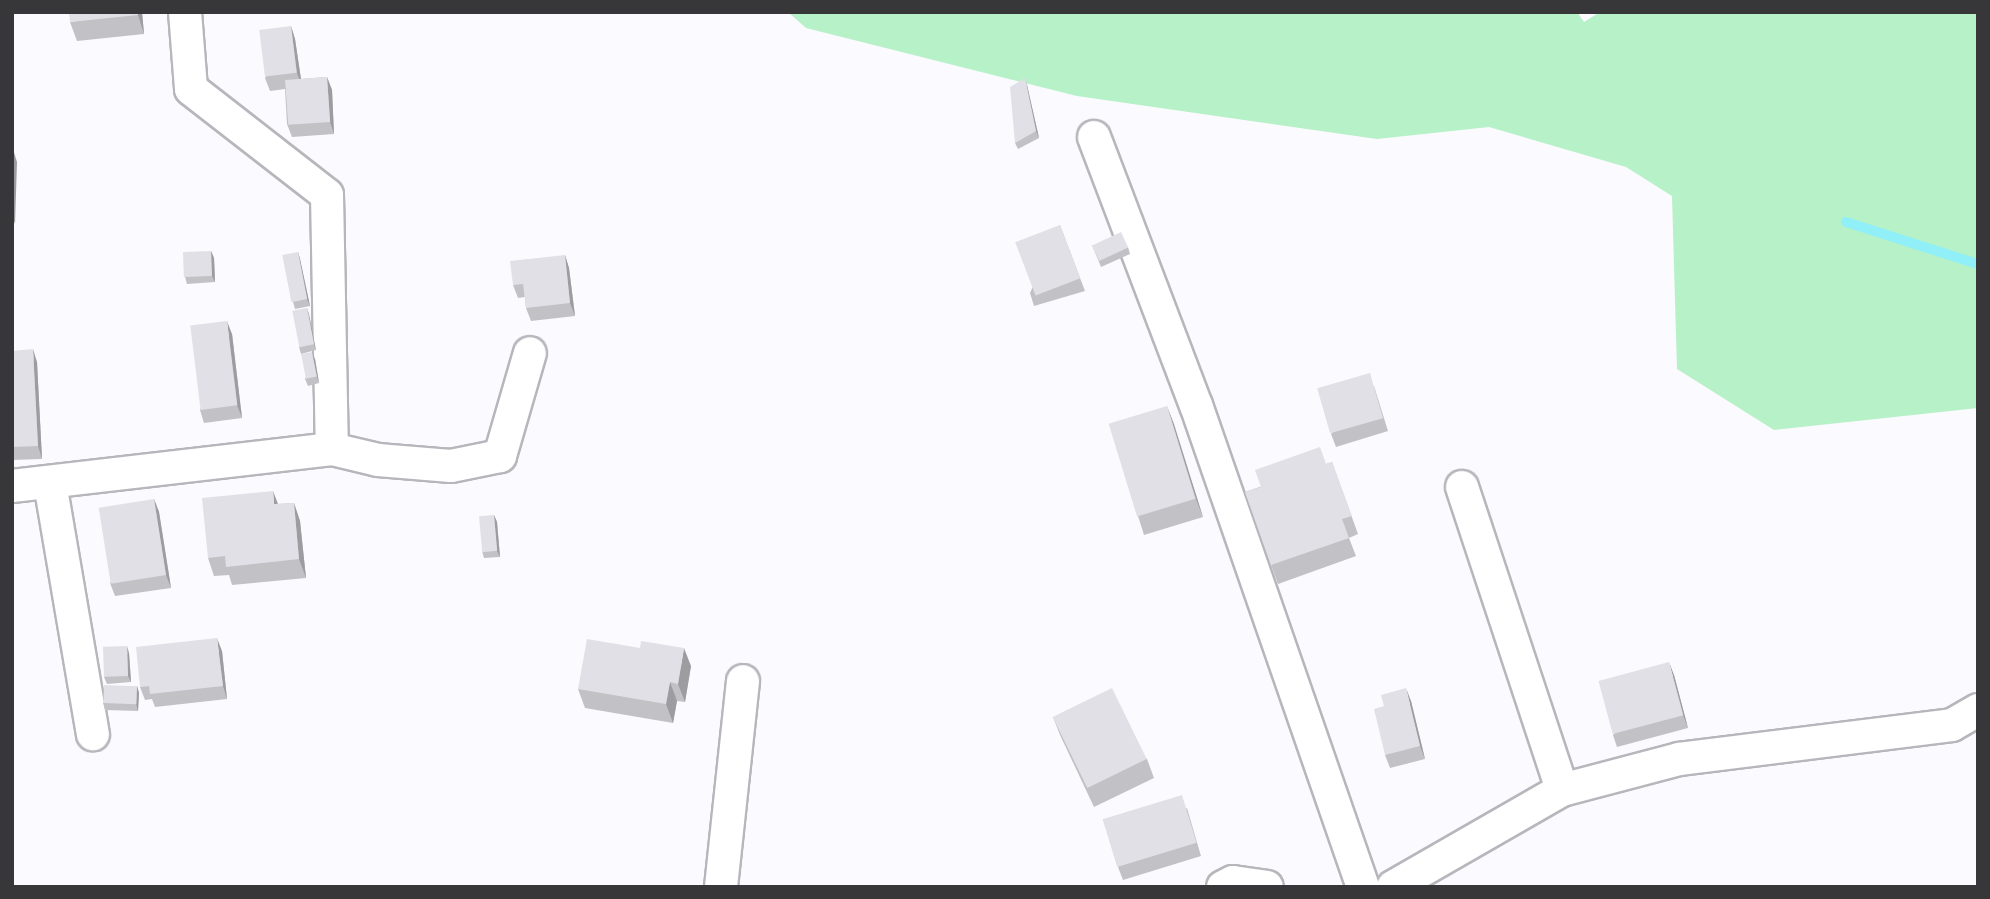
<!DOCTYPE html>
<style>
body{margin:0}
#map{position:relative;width:1990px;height:899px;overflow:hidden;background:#fafaff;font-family:Jost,sans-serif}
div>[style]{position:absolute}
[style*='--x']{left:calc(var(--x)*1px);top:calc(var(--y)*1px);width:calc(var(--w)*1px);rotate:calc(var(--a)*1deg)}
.green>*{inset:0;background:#b6f1c8}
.stream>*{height:10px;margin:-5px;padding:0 5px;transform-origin:5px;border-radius:5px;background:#91eff7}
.roads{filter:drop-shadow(2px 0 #b7b6bc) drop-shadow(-2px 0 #b7b6bc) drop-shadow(0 2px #b7b6bc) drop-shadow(0 -2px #b7b6bc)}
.minor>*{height:32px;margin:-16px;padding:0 16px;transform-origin:16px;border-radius:16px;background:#fff}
.wall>*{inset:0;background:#c1c1c6}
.shaded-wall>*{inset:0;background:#9d9da1}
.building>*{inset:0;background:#e0e0e6;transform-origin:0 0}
span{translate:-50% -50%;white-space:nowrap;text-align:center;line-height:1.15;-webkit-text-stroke:7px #fafaff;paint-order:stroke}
.frame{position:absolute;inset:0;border:14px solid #373739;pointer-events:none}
</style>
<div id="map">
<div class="green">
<div style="clip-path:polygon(788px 12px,1577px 12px,1584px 22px,1600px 12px,1978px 12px,1978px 408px,1774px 430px,1677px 369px,1672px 196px,1626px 167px,1489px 127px,1377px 139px,1077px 96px,806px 28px)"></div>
</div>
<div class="stream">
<div style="--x:1846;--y:222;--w:139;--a:17.7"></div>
</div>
<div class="roads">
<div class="minor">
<div style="--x:185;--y:12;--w:77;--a:85.5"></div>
<div style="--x:191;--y:89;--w:172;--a:37.9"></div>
<div style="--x:327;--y:195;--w:254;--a:88.9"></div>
<div style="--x:1094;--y:137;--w:287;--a:69.2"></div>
<div style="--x:1196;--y:405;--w:510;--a:70.89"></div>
<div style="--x:50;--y:483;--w:255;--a:80.3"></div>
<div style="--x:12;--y:486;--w:322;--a:-6.6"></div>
<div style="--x:332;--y:449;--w:47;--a:13.4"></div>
<div style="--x:378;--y:460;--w:73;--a:4.7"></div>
<div style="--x:451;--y:466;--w:50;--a:-11.5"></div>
<div style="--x:500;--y:456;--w:107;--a:-73.8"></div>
<div style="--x:1462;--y:487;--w:319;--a:71.7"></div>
<div style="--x:721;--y:887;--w:207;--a:-83.9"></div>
<div style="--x:1223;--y:887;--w:11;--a:-27"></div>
<div style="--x:1233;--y:882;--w:34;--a:8"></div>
<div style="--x:1393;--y:887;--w:195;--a:-29.9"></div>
<div style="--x:1562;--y:790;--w:121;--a:-14.8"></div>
<div style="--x:1679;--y:759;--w:275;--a:-7.1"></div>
<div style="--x:1952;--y:725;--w:30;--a:-30"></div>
</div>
</div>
<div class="wall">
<div style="clip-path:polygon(142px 12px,144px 34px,77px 41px,70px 22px)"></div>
<div style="clip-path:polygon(291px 26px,295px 39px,301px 79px,327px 77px,332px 90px,334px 134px,292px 137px,287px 124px,285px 89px,270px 91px,265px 78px)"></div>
<div style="clip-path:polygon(1027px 85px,1039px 138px,1018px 149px,1015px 143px)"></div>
<div style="clip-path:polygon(1060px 225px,1085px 291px,1034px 306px,1030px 293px)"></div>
<div style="clip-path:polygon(1092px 245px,1128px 247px,1130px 254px,1101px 267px)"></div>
<div style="clip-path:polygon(211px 251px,214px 258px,215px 282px,187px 284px,185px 277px)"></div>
<div style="clip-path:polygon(298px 252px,300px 259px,310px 306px,295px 309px,293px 302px)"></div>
<div style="clip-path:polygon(565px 255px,569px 268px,575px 316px,531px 321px,526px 308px,525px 297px,518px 298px,513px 285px)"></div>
<div style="clip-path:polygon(307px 308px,316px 350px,301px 354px,299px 347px)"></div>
<div style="clip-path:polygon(232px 334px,242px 418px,204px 423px,200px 410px)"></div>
<div style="clip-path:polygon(12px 351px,37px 362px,42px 459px,12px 460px)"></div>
<div style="clip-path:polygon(315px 359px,319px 383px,308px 386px,305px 379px)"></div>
<div style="clip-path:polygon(1374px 386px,1388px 431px,1336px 447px,1331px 434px)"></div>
<div style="clip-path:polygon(1167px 406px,1203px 517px,1144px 535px,1138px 516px)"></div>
<div style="clip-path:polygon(1332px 462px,1358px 534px,1349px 538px,1356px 556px,1278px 584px,1245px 492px)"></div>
<div style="clip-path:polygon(154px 499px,159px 512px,171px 588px,115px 596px,110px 583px)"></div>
<div style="clip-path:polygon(294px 503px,300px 521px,306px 578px,232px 585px,229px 575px,214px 576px,208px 558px,278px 504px)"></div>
<div style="clip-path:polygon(494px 515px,497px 522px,500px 557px,484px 558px,482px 551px)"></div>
<div style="clip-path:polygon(222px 651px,227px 699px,155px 707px,152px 699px,145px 700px,140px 687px)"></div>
<div style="clip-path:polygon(129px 653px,131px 682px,107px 684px,104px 677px)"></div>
<div style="clip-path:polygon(691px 666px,685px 702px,677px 701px,673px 723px,585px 708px,578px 689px)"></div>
<div style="clip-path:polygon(1674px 675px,1688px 728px,1617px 747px,1613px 735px)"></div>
<div style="clip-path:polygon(137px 686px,139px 693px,138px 711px,105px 710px,103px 703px)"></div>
<div style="clip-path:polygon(1411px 701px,1425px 759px,1390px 768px,1385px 755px)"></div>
<div style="clip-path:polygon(1053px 717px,1147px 759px,1154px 778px,1094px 807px,1060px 735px)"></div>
<div style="clip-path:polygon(1187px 808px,1201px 856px,1123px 880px,1118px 867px)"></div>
</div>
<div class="shaded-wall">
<div style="clip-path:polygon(137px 12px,142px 12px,144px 34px,138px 15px)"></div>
<div style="clip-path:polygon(291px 26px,295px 39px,302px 86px,297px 73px)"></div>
<div style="clip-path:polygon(327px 77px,332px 90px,334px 134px,330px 122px)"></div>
<div style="clip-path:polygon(1025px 78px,1027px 85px,1039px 138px,1036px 131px)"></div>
<div style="clip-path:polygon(13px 149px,17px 162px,15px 224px,12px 215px)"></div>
<div style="clip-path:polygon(211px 251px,214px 258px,215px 282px,212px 276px)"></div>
<div style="clip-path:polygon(298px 252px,300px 259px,310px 306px,307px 299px)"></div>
<div style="clip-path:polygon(565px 255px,569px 268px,575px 316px,570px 303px)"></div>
<div style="clip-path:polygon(307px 308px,309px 314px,316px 350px,314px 344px)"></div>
<div style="clip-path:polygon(227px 321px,232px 334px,242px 418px,237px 405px)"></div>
<div style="clip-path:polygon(33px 349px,37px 362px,42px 459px,38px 446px)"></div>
<div style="clip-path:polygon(312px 352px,315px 359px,319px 383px,317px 377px)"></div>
<div style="clip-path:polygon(1167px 406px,1174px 424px,1203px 517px,1196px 499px)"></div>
<div style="clip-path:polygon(273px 491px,280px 509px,274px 504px)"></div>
<div style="clip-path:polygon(154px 499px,159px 512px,171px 588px,166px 575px)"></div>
<div style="clip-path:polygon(294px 503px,300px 521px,306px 578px,299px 559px)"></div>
<div style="clip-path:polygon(494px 515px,497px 522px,500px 557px,497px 551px)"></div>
<div style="clip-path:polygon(217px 638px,222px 651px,227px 699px,223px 686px)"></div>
<div style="clip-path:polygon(127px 646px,129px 653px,131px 682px,128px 676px)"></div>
<div style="clip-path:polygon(684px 648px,691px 666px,685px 702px,678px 684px)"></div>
<div style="clip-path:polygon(1669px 662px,1674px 675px,1688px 728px,1683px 715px)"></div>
<div style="clip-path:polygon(670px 682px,677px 701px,673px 723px,666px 704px)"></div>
<div style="clip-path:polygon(137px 686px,139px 693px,138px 711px,136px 704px)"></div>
<div style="clip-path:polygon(1406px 688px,1411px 701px,1425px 759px,1420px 746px)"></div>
</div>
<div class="building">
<div style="clip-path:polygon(69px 12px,137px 12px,138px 15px,70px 22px)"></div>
<div style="left:291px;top:26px;width:47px;height:32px;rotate:83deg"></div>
<div style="left:327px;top:77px;width:45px;height:42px;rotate:86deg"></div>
<div style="clip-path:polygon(1025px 78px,1036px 131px,1015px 143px,1010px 87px)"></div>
<div style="left:1060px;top:225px;width:57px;height:48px;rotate:69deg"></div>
<div style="left:1121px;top:232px;width:17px;height:32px;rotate:65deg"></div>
<div style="left:211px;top:251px;width:25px;height:28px;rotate:88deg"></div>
<div style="left:298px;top:252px;width:48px;height:16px;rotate:79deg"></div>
<div style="clip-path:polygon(565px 255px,570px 303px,526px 308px,523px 284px,513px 285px,510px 261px)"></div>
<div style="left:307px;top:308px;width:37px;height:15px;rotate:79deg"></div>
<div style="left:227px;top:321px;width:85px;height:37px;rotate:83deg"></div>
<div style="clip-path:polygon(33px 349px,38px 446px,12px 447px,12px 351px)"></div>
<div style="left:312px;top:352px;width:25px;height:11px;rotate:79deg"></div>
<div style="left:1370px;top:373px;width:47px;height:55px;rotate:74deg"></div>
<div style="left:1167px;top:406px;width:97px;height:61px;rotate:73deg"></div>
<div style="clip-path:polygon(1320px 447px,1326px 464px,1332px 462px,1352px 516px,1342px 519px,1349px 538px,1271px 565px,1245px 492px,1261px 487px,1255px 470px)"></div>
<div style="clip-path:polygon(273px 491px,274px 504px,294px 503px,299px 559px,226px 567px,225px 556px,208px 558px,202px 498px)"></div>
<div style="left:154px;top:499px;width:77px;height:56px;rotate:81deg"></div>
<div style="left:494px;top:515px;width:36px;height:15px;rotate:85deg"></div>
<div style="clip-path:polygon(217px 638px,223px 686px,150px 694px,149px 686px,140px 687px,136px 647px)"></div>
<div style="clip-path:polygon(587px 639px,640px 648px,641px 641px,684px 648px,678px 684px,670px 682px,666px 704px,578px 689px)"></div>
<div style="left:127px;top:646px;width:30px;height:24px;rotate:88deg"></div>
<div style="left:1669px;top:662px;width:55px;height:73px;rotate:75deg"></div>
<div style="left:104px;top:685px;width:33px;height:18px;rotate:2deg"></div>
<div style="left:1112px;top:688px;width:79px;height:66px;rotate:64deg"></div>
<div style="clip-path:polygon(1406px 688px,1420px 746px,1385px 755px,1374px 709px,1384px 706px,1381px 695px)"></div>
<div style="left:1182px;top:795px;width:50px;height:83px;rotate:73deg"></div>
</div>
<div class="frame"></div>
</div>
